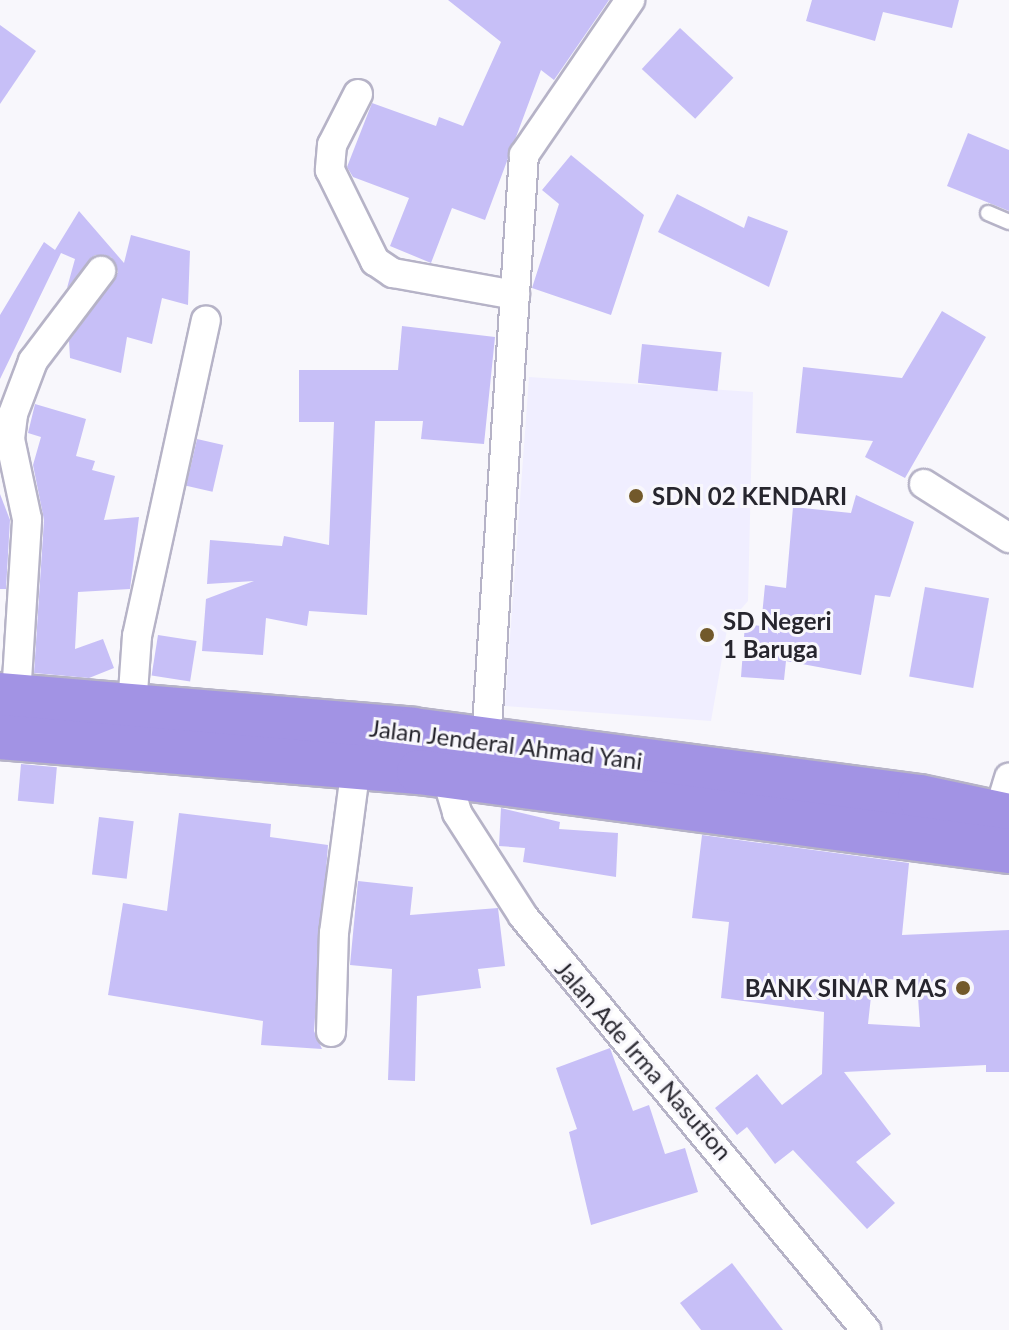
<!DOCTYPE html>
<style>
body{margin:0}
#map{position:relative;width:1009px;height:1330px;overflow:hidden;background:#f8f7fc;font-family:Lato,sans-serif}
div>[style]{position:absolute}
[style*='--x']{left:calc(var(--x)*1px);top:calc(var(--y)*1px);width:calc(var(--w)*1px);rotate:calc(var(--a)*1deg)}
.built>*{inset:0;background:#f0eeff}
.building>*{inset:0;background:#c7bff7;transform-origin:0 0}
.roads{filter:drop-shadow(2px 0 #b6b3c7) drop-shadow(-2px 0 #b6b3c7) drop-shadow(0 2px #b6b3c7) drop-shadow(0 -2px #b6b3c7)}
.lane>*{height:14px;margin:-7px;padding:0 7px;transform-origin:7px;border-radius:7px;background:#fff}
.street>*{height:28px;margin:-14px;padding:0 14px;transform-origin:14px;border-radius:14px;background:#fff}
.highway>*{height:44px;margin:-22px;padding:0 22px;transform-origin:22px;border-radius:22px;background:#a293e4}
.dots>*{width:22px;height:22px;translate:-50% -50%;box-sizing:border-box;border:4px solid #f8f7fc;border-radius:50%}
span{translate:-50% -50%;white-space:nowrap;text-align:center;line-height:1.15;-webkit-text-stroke:6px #f8f7fc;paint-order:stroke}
.poi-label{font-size:24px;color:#27262e;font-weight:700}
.left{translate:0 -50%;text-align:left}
.right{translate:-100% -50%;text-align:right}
.street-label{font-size:24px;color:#27262e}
</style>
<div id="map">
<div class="built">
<div style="clip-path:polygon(529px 377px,753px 392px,748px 601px,728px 624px,711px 721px,505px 706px)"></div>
</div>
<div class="building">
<div style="clip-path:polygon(448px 0,609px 0,554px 80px,541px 70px,485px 220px,452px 208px,431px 263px,390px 246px,409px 198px,353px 177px,347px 167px,372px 103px,436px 126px,439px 117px,463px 126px,501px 42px)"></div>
<div style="clip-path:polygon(812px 0,959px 0,952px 28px,883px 12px,875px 41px,806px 21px)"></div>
<div style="clip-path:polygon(0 25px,36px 51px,0 104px)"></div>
<div style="left:680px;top:28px;width:73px;height:56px;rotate:43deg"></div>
<div style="clip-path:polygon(968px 133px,1009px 150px,1009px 211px,947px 186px)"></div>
<div style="clip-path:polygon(571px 155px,644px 215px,611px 315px,532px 288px,559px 204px,542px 190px)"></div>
<div style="clip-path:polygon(677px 194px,744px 228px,748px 216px,788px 231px,769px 287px,658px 232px)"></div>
<div style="clip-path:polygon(79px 211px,124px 263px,131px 235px,190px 251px,188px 305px,162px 298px,152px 344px,127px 337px,121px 373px,70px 358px,69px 341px,118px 272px,111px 257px,95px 255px,67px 288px,75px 259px,61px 253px,0 379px,0 315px,44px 242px,55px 250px)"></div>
<div style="clip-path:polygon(942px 311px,986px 337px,905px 478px,865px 457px,873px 441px,796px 433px,803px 367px,902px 378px)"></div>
<div style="clip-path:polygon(402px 326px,495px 337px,484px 444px,421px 439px,423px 421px,375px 421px,367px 615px,309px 611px,307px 626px,266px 618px,263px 655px,202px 651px,206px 599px,254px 581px,207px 584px,210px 540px,282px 546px,284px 536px,329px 545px,334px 422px,299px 422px,299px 370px,398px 370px)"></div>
<div style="left:642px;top:344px;width:80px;height:39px;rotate:6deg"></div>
<div style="clip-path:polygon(35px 404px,86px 419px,76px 456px,95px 461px,92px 470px,115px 476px,104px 520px,139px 517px,130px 589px,78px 592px,75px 649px,103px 639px,114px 668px,89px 678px,34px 673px,44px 520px,33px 465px,41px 437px,28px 433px)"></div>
<div style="left:197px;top:439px;width:27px;height:48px;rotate:13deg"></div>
<div style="clip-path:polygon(0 494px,10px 520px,6px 589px,0 589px)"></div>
<div style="clip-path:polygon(856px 495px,914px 522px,890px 597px,875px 595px,861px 675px,786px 661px,784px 680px,741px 677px,745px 624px,761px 626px,765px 585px,786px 588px,793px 507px,851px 513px)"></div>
<div style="left:925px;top:587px;width:65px;height:91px;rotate:10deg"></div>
<div style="left:158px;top:635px;width:39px;height:41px;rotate:9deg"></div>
<div style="left:21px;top:764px;width:36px;height:37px;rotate:5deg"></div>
<div style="clip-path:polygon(501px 808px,560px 822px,559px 829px,618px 833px,616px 877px,523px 862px,525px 848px,499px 846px)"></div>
<div style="clip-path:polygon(179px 813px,271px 824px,270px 837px,328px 845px,314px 1031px,322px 1049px,261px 1045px,263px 1021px,108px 995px,123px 903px,167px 911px)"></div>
<div style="left:99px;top:817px;width:35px;height:58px;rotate:7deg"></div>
<div style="clip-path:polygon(evenodd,702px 835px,909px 863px,902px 935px,1009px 930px,1009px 1072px,986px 1072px,986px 1065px,844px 1072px,891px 1134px,856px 1162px,895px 1203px,867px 1229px,793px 1150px,775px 1164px,747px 1127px,737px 1135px,715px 1108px,757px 1074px,782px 1105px,822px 1074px,824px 1012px,721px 998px,729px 922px,692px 918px,702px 835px,873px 978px,917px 981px,920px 1027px,868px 1024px,873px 978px)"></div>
<div style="clip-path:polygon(358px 881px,413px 887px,410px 915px,498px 908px,505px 966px,478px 969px,481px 988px,417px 996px,415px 1081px,388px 1080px,392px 969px,350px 965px)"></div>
<div style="clip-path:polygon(610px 1048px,633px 1111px,649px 1105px,665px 1154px,685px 1148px,698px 1192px,591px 1225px,569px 1132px,577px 1129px,556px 1068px)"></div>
<div style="clip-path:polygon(732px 1263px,783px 1330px,701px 1330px,680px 1303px)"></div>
</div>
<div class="roads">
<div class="lane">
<div style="--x:988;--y:213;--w:23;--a:23"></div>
</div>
<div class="street">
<div style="--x:358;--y:94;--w:57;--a:117"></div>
<div style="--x:332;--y:145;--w:25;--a:95"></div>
<div style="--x:330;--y:170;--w:102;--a:63.7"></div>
<div style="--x:375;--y:261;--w:22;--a:34"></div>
<div style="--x:393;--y:273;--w:124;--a:10.2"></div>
<div style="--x:924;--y:484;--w:101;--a:32.4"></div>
<div style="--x:16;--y:696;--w:177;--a:-86.4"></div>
<div style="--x:27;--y:519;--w:82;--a:-102"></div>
<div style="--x:10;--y:439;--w:25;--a:-83"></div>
<div style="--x:13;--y:414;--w:57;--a:-69.3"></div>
<div style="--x:33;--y:361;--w:113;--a:-52.9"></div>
<div style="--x:132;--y:707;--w:71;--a:-86"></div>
<div style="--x:137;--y:636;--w:323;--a:-77.7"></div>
<div style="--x:486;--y:742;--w:588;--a:-86.3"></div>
<div style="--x:524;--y:155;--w:188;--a:-55.6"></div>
<div style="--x:446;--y:776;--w:39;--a:73"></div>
<div style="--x:457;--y:813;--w:122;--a:57.3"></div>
<div style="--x:523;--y:916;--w:538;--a:50.36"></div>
<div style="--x:998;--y:814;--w:38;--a:-73"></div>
<div style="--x:331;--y:1032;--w:99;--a:-88.3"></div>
<div style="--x:334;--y:933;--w:169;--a:-82.5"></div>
</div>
<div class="highway">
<div style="--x:0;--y:695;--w:414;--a:4.8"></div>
<div style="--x:413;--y:730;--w:511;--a:7.53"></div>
<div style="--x:920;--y:797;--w:91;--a:12.1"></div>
<div style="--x:0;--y:737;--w:420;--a:4.8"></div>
<div style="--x:419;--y:772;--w:595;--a:7.63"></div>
</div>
</div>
<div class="dots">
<div style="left:636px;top:496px;background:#72592b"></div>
<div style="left:707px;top:635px;background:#72592b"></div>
<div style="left:963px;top:988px;background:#72592b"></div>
</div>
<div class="poi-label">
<span class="left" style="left:652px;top:496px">SDN 02 KENDARI</span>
<span class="left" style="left:723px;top:635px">SD Negeri<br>1 Baruga</span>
<span class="right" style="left:947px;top:988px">BANK SINAR MAS</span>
</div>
<div class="street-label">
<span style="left:506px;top:744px;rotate:7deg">Jalan Jenderal Ahmad Yani</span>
<span style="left:644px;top:1060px;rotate:49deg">Jalan Ade Irma Nasution</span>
</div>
</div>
